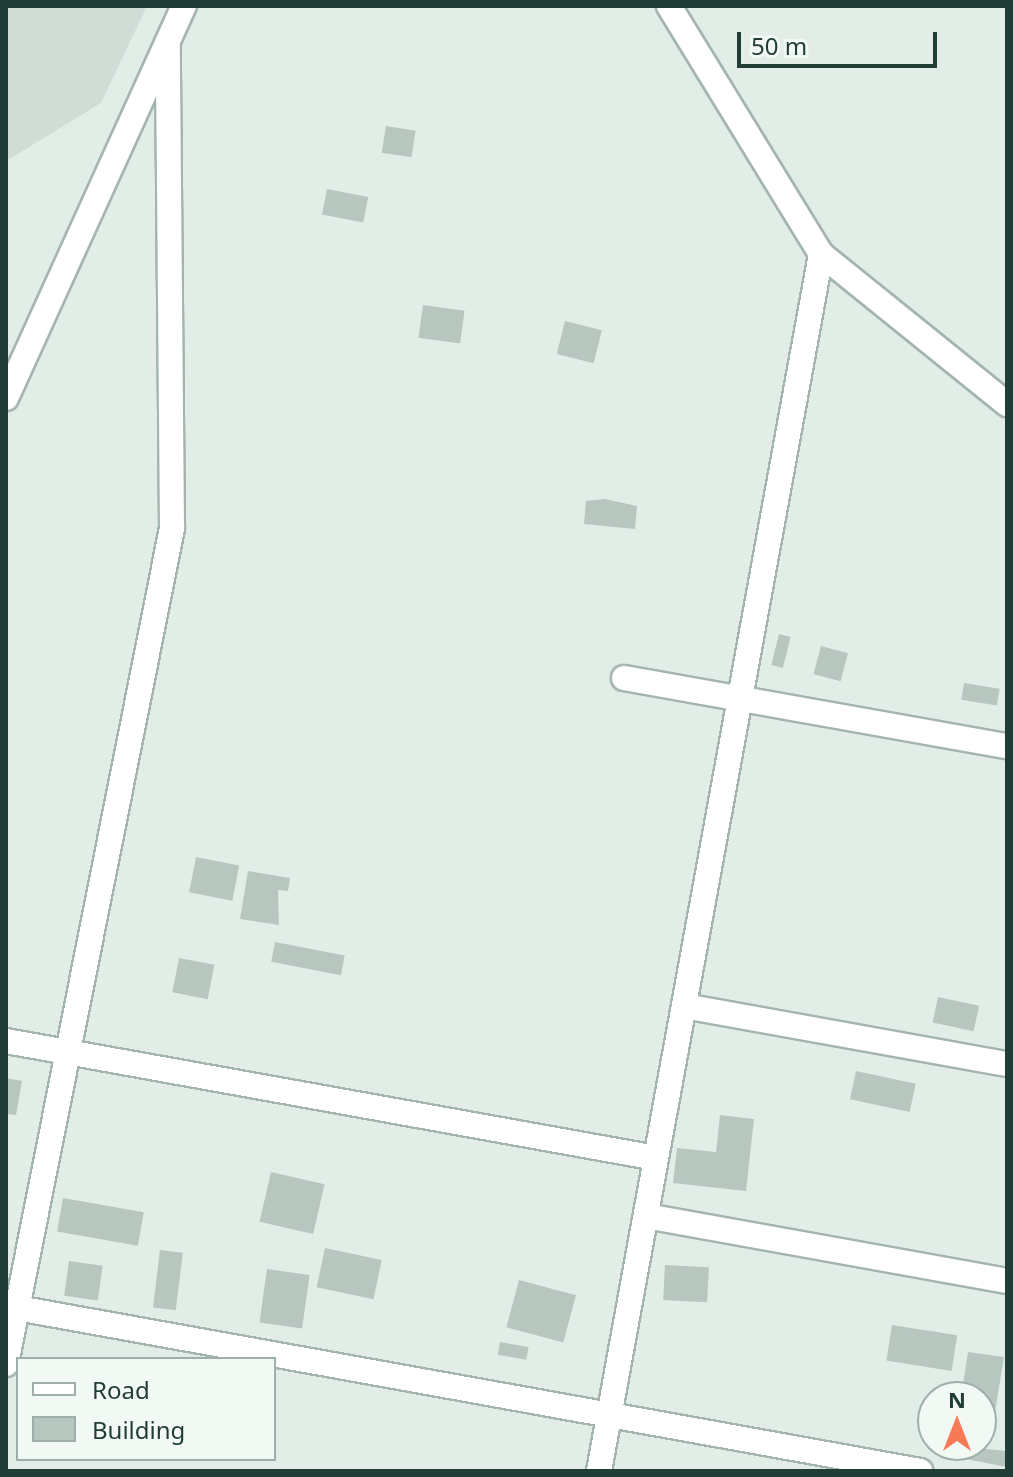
<!DOCTYPE html>
<style>
body{margin:0}
#map{position:relative;width:1013px;height:1477px;overflow:hidden;background:#e2ede7;font-family:"Noto Sans",sans-serif}
div>[style]{position:absolute}
[style*='--x']{left:calc(var(--x)*1px);top:calc(var(--y)*1px);width:calc(var(--w)*1px);rotate:calc(var(--a)*1deg)}
.built>*{inset:0;background:#d0dcd6}
.building>*{inset:0;background:#b7c7c0;transform-origin:0 0}
.roads{filter:drop-shadow(2px 0 #a4b5ae) drop-shadow(-2px 0 #a4b5ae) drop-shadow(0 2px #a4b5ae) drop-shadow(0 -2px #a4b5ae)}
.minor>*{height:24px;margin:-12px;padding:0 12px;transform-origin:12px;border-radius:12px;background:#fff}
span{translate:-50% -50%;white-space:nowrap;text-align:center;line-height:1.15;-webkit-text-stroke:6px #f2f9f5;paint-order:stroke}
.frame{position:absolute;inset:0;border:8px solid #213e36;pointer-events:none}
.legend{position:absolute;left:16px;top:1357px;width:260px;height:104px;box-sizing:border-box;background:#f2f9f5;border:2px solid #9eaea9;margin:0;padding:10px 14px;list-style:none;font-size:24px;color:#213e36}
.legend li{display:flex;align-items:center;gap:16px;height:40px}
.legend b{width:40px;border:2px solid #9eaea9}
.north{position:absolute;left:917px;top:1381px;width:80px;height:80px;box-sizing:border-box;background:#f2f9f5;border:2px solid #9eaea9;border-radius:50%;rotate:0deg;font-size:22px;font-weight:700;line-height:32px;text-align:center;color:#213e36}
.north::after{content:'';display:block;margin:auto;width:28px;height:36px;background:#f77955;clip-path:polygon(50% 0,100% 100%,50% 72%,0 100%)}
.scale{position:absolute;left:737px;top:32px;width:200px;height:36px;box-sizing:border-box;border:4px solid #213e36;border-top:0;padding-left:10px;font-size:24px;line-height:28px;white-space:nowrap;color:#213e36;-webkit-text-stroke:6px #f2f9f5;paint-order:stroke}
</style>
<div id="map">
<div class="built">
<div style="clip-path:polygon(6px 6px,147px 6px,101px 103px,6px 161px)"></div>
</div>
<div class="building">
<div style="left:386px;top:126px;width:30px;height:27px;rotate:9deg"></div>
<div style="left:327px;top:189px;width:42px;height:26px;rotate:11deg"></div>
<div style="left:423px;top:305px;width:42px;height:33px;rotate:8deg"></div>
<div style="left:565px;top:321px;width:38px;height:34px;rotate:14deg"></div>
<div style="clip-path:polygon(605px 499px,637px 506px,635px 529px,584px 524px,586px 501px)"></div>
<div style="left:779px;top:634px;width:12px;height:32px;rotate:14deg"></div>
<div style="left:821px;top:646px;width:28px;height:29px;rotate:15deg"></div>
<div style="left:964px;top:683px;width:36px;height:17px;rotate:9deg"></div>
<div style="left:196px;top:857px;width:44px;height:36px;rotate:11deg"></div>
<div style="clip-path:polygon(248px 871px,290px 878px,288px 891px,278px 890px,279px 925px,240px 919px)"></div>
<div style="left:275px;top:942px;width:71px;height:20px;rotate:11deg"></div>
<div style="left:179px;top:958px;width:36px;height:35px;rotate:11deg"></div>
<div style="left:938px;top:997px;width:42px;height:26px;rotate:12deg"></div>
<div style="left:856px;top:1071px;width:61px;height:29px;rotate:12deg"></div>
<div style="clip-path:polygon(6px 1078px,22px 1081px,16px 1115px,6px 1114px)"></div>
<div style="clip-path:polygon(720px 1115px,754px 1119px,746px 1191px,673px 1183px,677px 1148px,716px 1152px)"></div>
<div style="left:271px;top:1172px;width:55px;height:51px;rotate:13deg"></div>
<div style="left:63px;top:1198px;width:82px;height:34px;rotate:10deg"></div>
<div style="left:325px;top:1248px;width:58px;height:40px;rotate:12deg"></div>
<div style="left:160px;top:1250px;width:23px;height:58px;rotate:7deg"></div>
<div style="left:69px;top:1261px;width:34px;height:35px;rotate:8deg"></div>
<div style="left:665px;top:1265px;width:44px;height:35px;rotate:3deg"></div>
<div style="left:267px;top:1269px;width:43px;height:54px;rotate:8deg"></div>
<div style="left:519px;top:1280px;width:59px;height:49px;rotate:15deg"></div>
<div style="left:892px;top:1325px;width:66px;height:36px;rotate:9deg"></div>
<div style="left:500px;top:1342px;width:29px;height:13px;rotate:10deg"></div>
<div style="clip-path:polygon(968px 1352px,1004px 1357px,993px 1424px,981px 1422px,981px 1397px,961px 1397px)"></div>
<div style="clip-path:polygon(947px 1445px,1007px 1451px,1007px 1467px,945px 1455px)"></div>
</div>
<div class="roads">
<div class="minor">
<div style="--x:669;--y:6;--w:291;--a:58.5"></div>
<div style="--x:821;--y:254;--w:239;--a:38.9"></div>
<div style="--x:6;--y:398;--w:431;--a:-65.6"></div>
<div style="--x:624;--y:678;--w:389;--a:10.1"></div>
<div style="--x:684;--y:1006;--w:328;--a:10.2"></div>
<div style="--x:6;--y:1041;--w:660;--a:10.2"></div>
<div style="--x:646;--y:1216;--w:367;--a:10.2"></div>
<div style="--x:6;--y:1306;--w:929;--a:10.23"></div>
<div style="--x:6;--y:1364;--w:852;--a:-78.77"></div>
<div style="--x:172;--y:528;--w:485;--a:-90.5"></div>
<div style="--x:599;--y:1471;--w:1237;--a:-79.66"></div>
</div>
</div>
<div class="frame"></div>
<ul class="legend">
<li><b style="height:10px;background:#fff"></b>Road</li>
<li><b style="height:22px;background:#b7c7c0"></b>Building</li>
</ul>
<div class="north">N</div>
<div class="scale">50 m</div>
</div>
